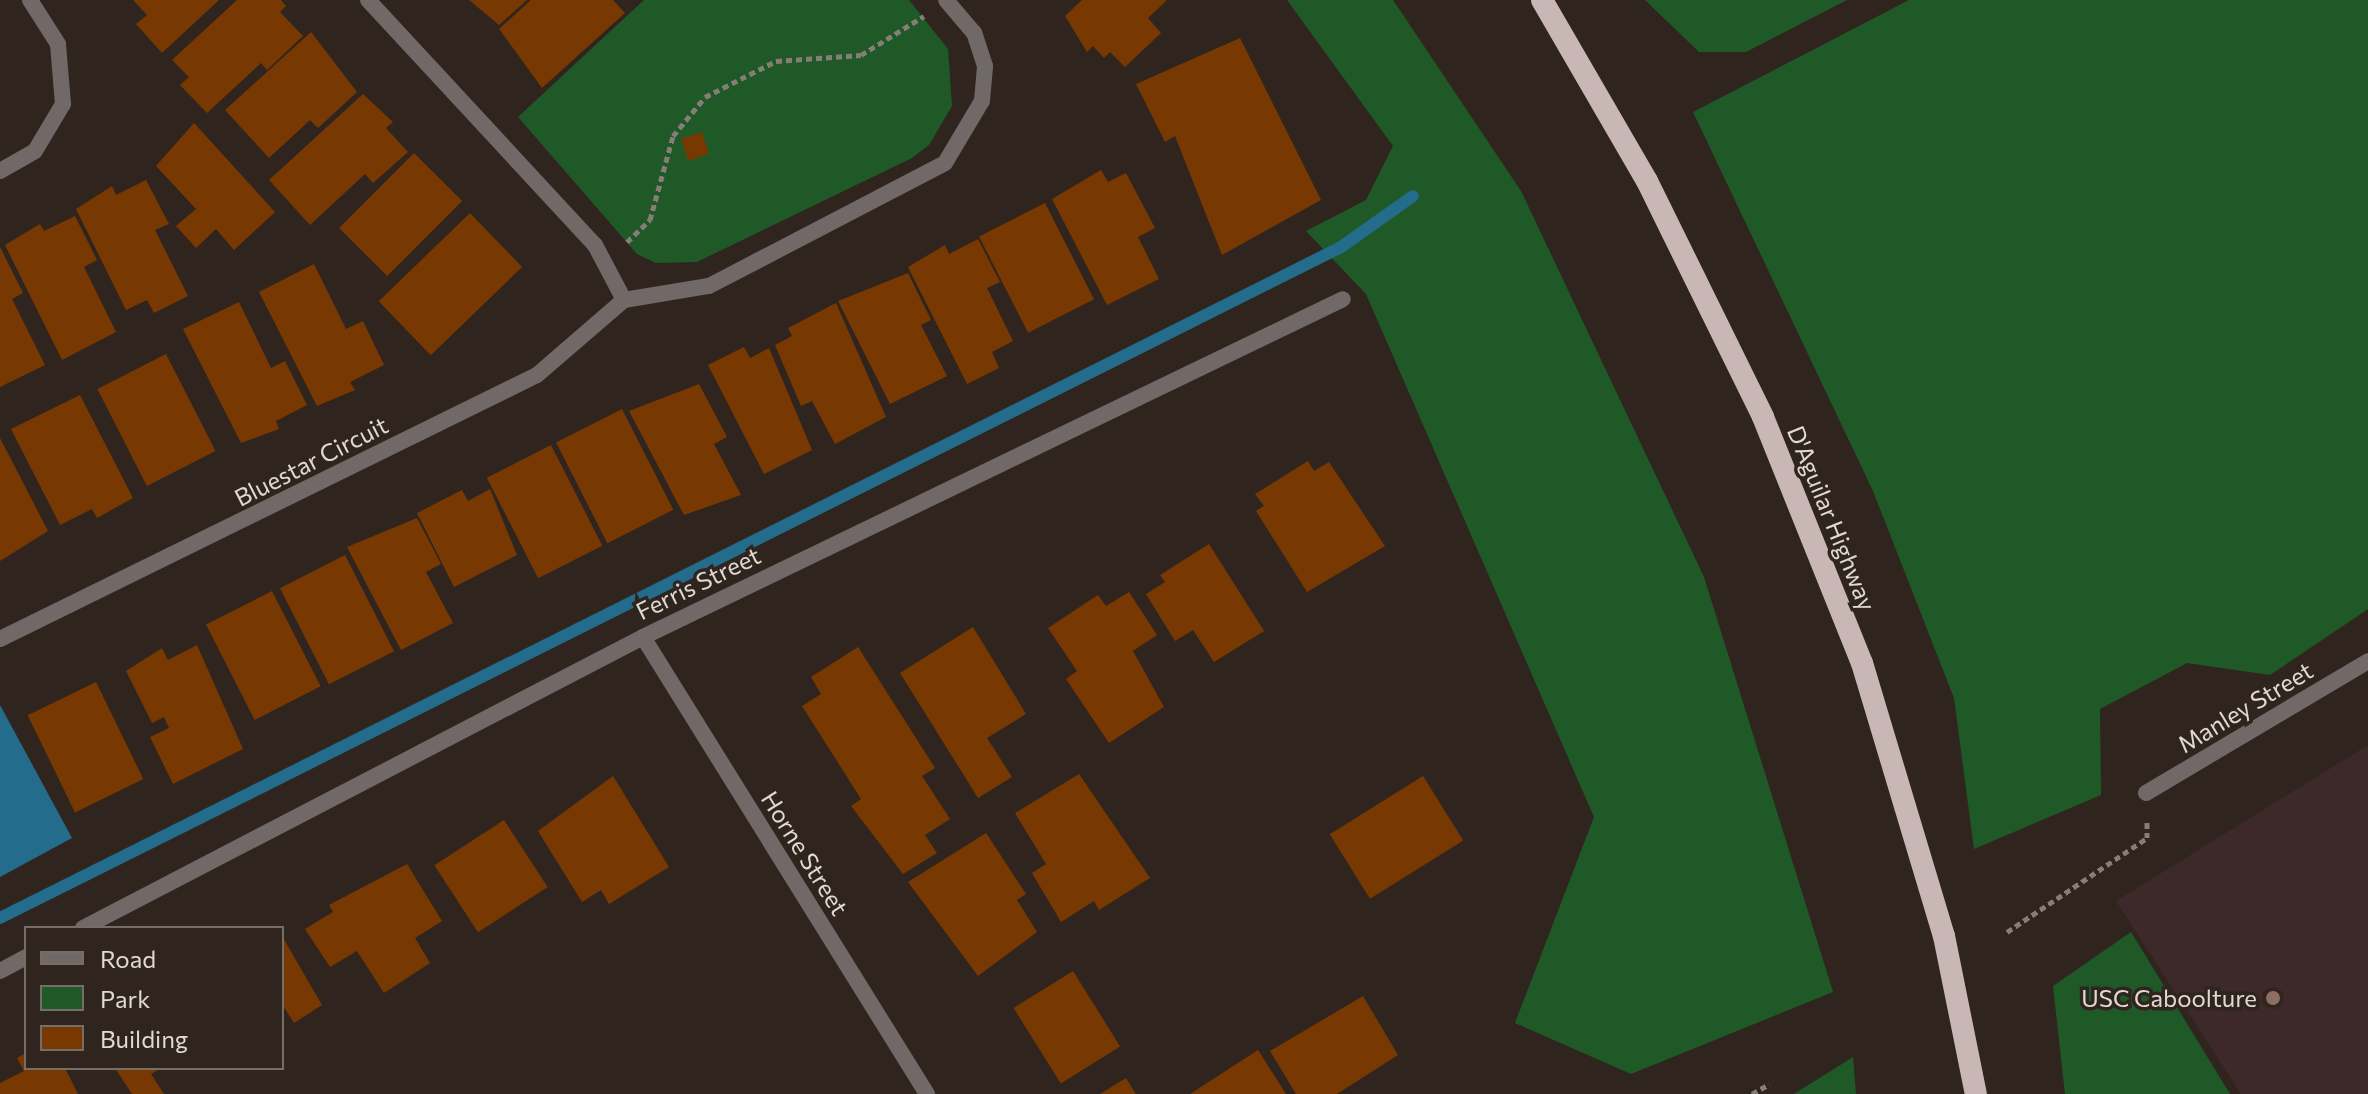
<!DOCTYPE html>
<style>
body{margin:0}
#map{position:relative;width:2368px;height:1094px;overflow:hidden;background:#30251e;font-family:Commissioner,sans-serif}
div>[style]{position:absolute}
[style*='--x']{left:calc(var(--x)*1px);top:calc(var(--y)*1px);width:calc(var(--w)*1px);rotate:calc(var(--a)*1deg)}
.education>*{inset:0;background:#3d292a}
.green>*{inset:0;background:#205928}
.water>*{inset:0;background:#246c8b}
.stream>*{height:12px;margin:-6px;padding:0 6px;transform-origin:6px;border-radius:6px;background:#246c8b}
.building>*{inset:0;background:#783802;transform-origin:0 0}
.path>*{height:5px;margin-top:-2.5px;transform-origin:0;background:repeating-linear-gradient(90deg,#867d77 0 6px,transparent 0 10px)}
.minor>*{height:16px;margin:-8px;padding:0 8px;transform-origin:8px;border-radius:8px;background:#706967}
.trunk>*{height:22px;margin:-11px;padding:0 11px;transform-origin:11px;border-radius:11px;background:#c8b7b4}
.dots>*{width:22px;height:22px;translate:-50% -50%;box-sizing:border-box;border:4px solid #30251e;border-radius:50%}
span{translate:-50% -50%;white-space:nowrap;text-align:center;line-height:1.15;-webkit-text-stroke:7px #30251e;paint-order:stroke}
.street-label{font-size:24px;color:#e0d9d4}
.poi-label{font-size:24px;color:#e0d9d4}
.right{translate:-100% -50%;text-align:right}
.legend{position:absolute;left:24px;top:926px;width:260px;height:144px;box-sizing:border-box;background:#30251e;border:2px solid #766d67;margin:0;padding:10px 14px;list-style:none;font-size:24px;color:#e0d9d4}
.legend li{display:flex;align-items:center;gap:16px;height:40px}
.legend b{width:40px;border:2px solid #766d67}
</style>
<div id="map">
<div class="education">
<div style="clip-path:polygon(2368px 745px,2368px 1094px,2241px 1094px,2116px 901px)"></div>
</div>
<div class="green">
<div style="clip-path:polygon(644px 0,909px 0,948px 49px,952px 106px,929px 145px,912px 158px,697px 262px,656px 263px,637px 254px,518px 117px)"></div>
<div style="clip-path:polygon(1287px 0,1393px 0,1521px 191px,1704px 577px,1833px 992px,1631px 1074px,1515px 1023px,1594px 817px,1366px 294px,1306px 231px,1366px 200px,1393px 146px)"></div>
<div style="clip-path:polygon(1645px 0,1847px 0,1746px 52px,1699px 52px)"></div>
<div style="clip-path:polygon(1909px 0,2368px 0,2368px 609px,2270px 675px,2187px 663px,2100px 709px,2101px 795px,1974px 849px,1954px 698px,1873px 491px,1693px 112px)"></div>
<div style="clip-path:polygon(2131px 932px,2230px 1094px,2065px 1094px,2053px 986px)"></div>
<div style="clip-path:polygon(1853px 1057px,1856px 1094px,1794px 1094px)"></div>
</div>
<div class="water">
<div style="clip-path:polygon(0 705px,72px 838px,0 877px)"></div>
</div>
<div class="stream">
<div style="--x:0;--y:918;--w:1500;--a:-26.58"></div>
<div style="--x:1341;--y:247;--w:88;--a:-35.3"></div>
</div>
<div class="building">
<div style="clip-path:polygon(133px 0,219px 0,162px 53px,136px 24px,147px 15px)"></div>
<div style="clip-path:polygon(237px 0,281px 0,286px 6px,280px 12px,303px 36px,267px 70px,261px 63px,207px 113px,180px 85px,189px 77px,172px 60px)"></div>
<div style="clip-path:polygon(469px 0,527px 0,499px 25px)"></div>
<div style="clip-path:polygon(531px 0,613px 0,625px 13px,542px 88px,499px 29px)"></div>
<div style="clip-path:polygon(1082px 0,1167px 0,1148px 18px,1161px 33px,1125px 67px,1110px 52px,1104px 58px,1093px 46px,1087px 52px,1065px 16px)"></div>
<div style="clip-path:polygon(311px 32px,357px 92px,318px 128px,310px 120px,269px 158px,225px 110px)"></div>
<div style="clip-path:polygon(1240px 38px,1321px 200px,1222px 255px,1175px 136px,1165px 142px,1136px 84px)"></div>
<div style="clip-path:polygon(363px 94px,393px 122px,386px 128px,408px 152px,373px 183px,365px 174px,310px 225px,269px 180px)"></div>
<div style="clip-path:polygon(194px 123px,275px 212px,234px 250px,216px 229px,196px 248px,176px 226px,196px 209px,156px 166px)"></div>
<div style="left:702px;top:132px;width:23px;height:22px;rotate:72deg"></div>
<div style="left:414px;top:153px;width:68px;height:106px;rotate:45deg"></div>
<div style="clip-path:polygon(1101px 170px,1108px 182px,1126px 173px,1155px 228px,1138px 237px,1159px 279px,1107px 305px,1052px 199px)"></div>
<div style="clip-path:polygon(146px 180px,169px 224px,155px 230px,188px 296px,154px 313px,147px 300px,126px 310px,76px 209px,112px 186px,116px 195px)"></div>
<div style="left:1045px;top:203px;width:108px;height:74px;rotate:63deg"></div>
<div style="left:470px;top:213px;width:75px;height:127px;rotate:46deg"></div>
<div style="clip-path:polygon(75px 216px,97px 260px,84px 267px,116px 332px,62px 360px,5px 245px,40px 224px,44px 231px)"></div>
<div style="clip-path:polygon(978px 239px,1000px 282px,987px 288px,1013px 341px,992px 352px,999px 368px,967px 384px,908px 267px,945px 245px,949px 254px)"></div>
<div style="clip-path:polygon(0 247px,23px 293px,12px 299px,45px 365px,0 387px)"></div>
<div style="clip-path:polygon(314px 264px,346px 329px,363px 321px,384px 365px,350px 382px,355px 390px,317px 406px,259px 292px)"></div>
<div style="clip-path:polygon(908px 273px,931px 320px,921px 325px,947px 376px,890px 404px,838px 301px)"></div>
<div style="clip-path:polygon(239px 302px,271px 368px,285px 361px,307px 405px,276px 421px,279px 429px,241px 443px,183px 329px)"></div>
<div style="clip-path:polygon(836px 303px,886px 417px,835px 444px,812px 401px,801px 406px,775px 345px,792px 336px,788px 328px)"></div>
<div style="clip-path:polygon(744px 347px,750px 358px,769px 348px,812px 450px,764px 474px,708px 365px)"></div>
<div style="left:166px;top:354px;width:109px;height:77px;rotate:63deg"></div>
<div style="clip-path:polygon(699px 384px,727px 437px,714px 444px,741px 495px,684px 515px,629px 411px)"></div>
<div style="clip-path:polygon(80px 395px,133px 498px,97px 518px,92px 509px,60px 525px,11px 429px)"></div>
<div style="left:622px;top:409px;width:113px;height:74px;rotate:63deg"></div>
<div style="clip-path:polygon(0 438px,48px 531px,0 561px)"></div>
<div style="left:551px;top:445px;width:113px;height:72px;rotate:63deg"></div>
<div style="clip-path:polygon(1308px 461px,1314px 471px,1329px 462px,1385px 546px,1307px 592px,1256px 511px,1264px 506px,1255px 494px)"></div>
<div style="clip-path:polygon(490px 489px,517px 555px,454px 587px,417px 513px,462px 490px,468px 501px)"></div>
<div style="clip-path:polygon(417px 518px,441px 564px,426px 572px,453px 623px,401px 650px,347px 547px)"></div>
<div style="clip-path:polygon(1209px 544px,1264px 631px,1214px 662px,1193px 630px,1175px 641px,1146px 594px,1165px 582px,1160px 575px)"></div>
<div style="left:345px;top:555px;width:108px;height:73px;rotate:63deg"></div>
<div style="left:272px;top:591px;width:107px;height:74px;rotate:63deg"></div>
<div style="clip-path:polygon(1129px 592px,1157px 635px,1133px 651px,1164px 707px,1109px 743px,1066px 679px,1077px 671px,1048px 628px,1098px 595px,1106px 606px)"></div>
<div style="clip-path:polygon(973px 627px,1026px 714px,987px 738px,1012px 777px,978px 798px,900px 673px)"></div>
<div style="clip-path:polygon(197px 645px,243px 749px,173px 784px,150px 737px,169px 728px,164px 717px,152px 723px,126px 671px,162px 648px,168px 660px)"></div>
<div style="clip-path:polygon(858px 647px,935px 768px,922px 776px,950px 819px,925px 835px,937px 853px,903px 874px,851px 806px,861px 799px,802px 706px,821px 694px,811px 677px)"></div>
<div style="left:96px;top:682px;width:108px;height:76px;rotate:64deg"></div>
<div style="clip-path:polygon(1079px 774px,1150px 878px,1099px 910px,1094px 901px,1061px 922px,1032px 873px,1046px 864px,1015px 813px)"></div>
<div style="clip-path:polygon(613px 776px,669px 867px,609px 904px,601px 890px,582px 902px,538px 831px)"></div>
<div style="left:1423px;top:776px;width:76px;height:110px;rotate:58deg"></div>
<div style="left:504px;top:820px;width:80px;height:83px;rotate:57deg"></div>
<div style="clip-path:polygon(986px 833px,1026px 894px,1017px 900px,1037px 932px,978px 976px,908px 882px)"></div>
<div style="clip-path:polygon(407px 864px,442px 921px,415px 938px,430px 963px,384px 993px,357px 951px,330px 967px,305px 929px,333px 912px,329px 905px)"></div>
<div style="clip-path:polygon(282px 936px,322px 1005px,294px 1023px,282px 1004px)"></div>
<div style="left:1073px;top:971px;width:89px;height:70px;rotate:58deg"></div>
<div style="clip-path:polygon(1363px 996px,1398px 1055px,1337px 1094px,1296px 1094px,1270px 1051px)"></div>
<div style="clip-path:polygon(1258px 1050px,1286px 1094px,1190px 1094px)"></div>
<div style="clip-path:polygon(26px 1053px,26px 1068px,65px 1068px,78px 1094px,0 1094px,0 1083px,24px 1071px,17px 1058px)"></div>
<div style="clip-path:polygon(115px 1068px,161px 1068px,151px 1074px,164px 1094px,132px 1094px)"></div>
<div style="clip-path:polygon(1126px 1078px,1136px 1094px,1100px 1094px)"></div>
</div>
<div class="path">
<div style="--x:627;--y:242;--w:32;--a:-44"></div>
<div style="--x:650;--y:220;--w:87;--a:-74.7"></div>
<div style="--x:673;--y:136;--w:50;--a:-50.6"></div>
<div style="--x:705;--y:97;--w:80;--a:-26.9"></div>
<div style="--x:776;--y:61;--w:85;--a:-4"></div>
<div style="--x:861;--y:55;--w:74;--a:-31.8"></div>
<div style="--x:2007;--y:932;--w:169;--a:-33.9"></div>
<div style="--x:2147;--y:838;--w:18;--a:-90"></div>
<div style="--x:1752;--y:1094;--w:20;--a:-30"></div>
</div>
<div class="minor">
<div style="--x:368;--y:0;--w:334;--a:47.2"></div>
<div style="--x:595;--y:245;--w:62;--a:62.2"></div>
<div style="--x:0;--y:171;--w:40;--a:-29.7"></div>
<div style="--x:35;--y:151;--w:55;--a:-59.2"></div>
<div style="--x:63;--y:104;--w:60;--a:-94.8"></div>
<div style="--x:58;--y:44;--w:52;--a:-122.5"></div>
<div style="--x:643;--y:637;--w:538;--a:58.14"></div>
<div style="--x:0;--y:639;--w:598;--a:-26.18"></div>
<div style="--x:537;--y:375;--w:115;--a:-40.8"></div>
<div style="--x:624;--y:300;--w:86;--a:-9.4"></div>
<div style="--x:709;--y:286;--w:266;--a:-27.5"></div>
<div style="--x:945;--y:163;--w:72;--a:-59.2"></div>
<div style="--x:982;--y:101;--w:35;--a:-85"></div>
<div style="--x:985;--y:66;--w:35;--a:-108"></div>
<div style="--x:974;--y:33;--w:43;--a:-130.3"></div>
<div style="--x:2146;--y:793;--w:258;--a:-30.7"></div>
<div style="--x:83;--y:928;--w:631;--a:-27.46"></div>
<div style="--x:643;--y:637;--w:777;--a:-25.77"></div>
<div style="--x:0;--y:971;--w:30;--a:-28"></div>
</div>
<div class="trunk">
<div style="--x:1542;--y:0;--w:209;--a:59.9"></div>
<div style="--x:1647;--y:181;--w:263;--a:63.8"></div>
<div style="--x:1763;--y:417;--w:265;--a:68.1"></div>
<div style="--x:1862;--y:663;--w:285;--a:73.3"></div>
<div style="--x:1944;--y:936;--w:161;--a:78.6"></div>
</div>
<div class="dots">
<div style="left:2273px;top:998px;background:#8d6e63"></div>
</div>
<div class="street-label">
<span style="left:311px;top:461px;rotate:-27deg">Bluestar Circuit</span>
<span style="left:1832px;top:518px;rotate:68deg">D'Aguilar Highway</span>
<span style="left:698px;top:583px;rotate:-26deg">Ferris Street</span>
<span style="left:2245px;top:707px;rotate:-31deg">Manley Street</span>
<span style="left:805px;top:853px;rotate:58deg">Horne Street</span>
</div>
<div class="poi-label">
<span class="right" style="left:2257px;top:998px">USC Caboolture</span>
</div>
<ul class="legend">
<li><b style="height:10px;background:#706967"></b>Road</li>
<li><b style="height:22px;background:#205928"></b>Park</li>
<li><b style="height:22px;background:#783802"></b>Building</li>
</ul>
</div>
